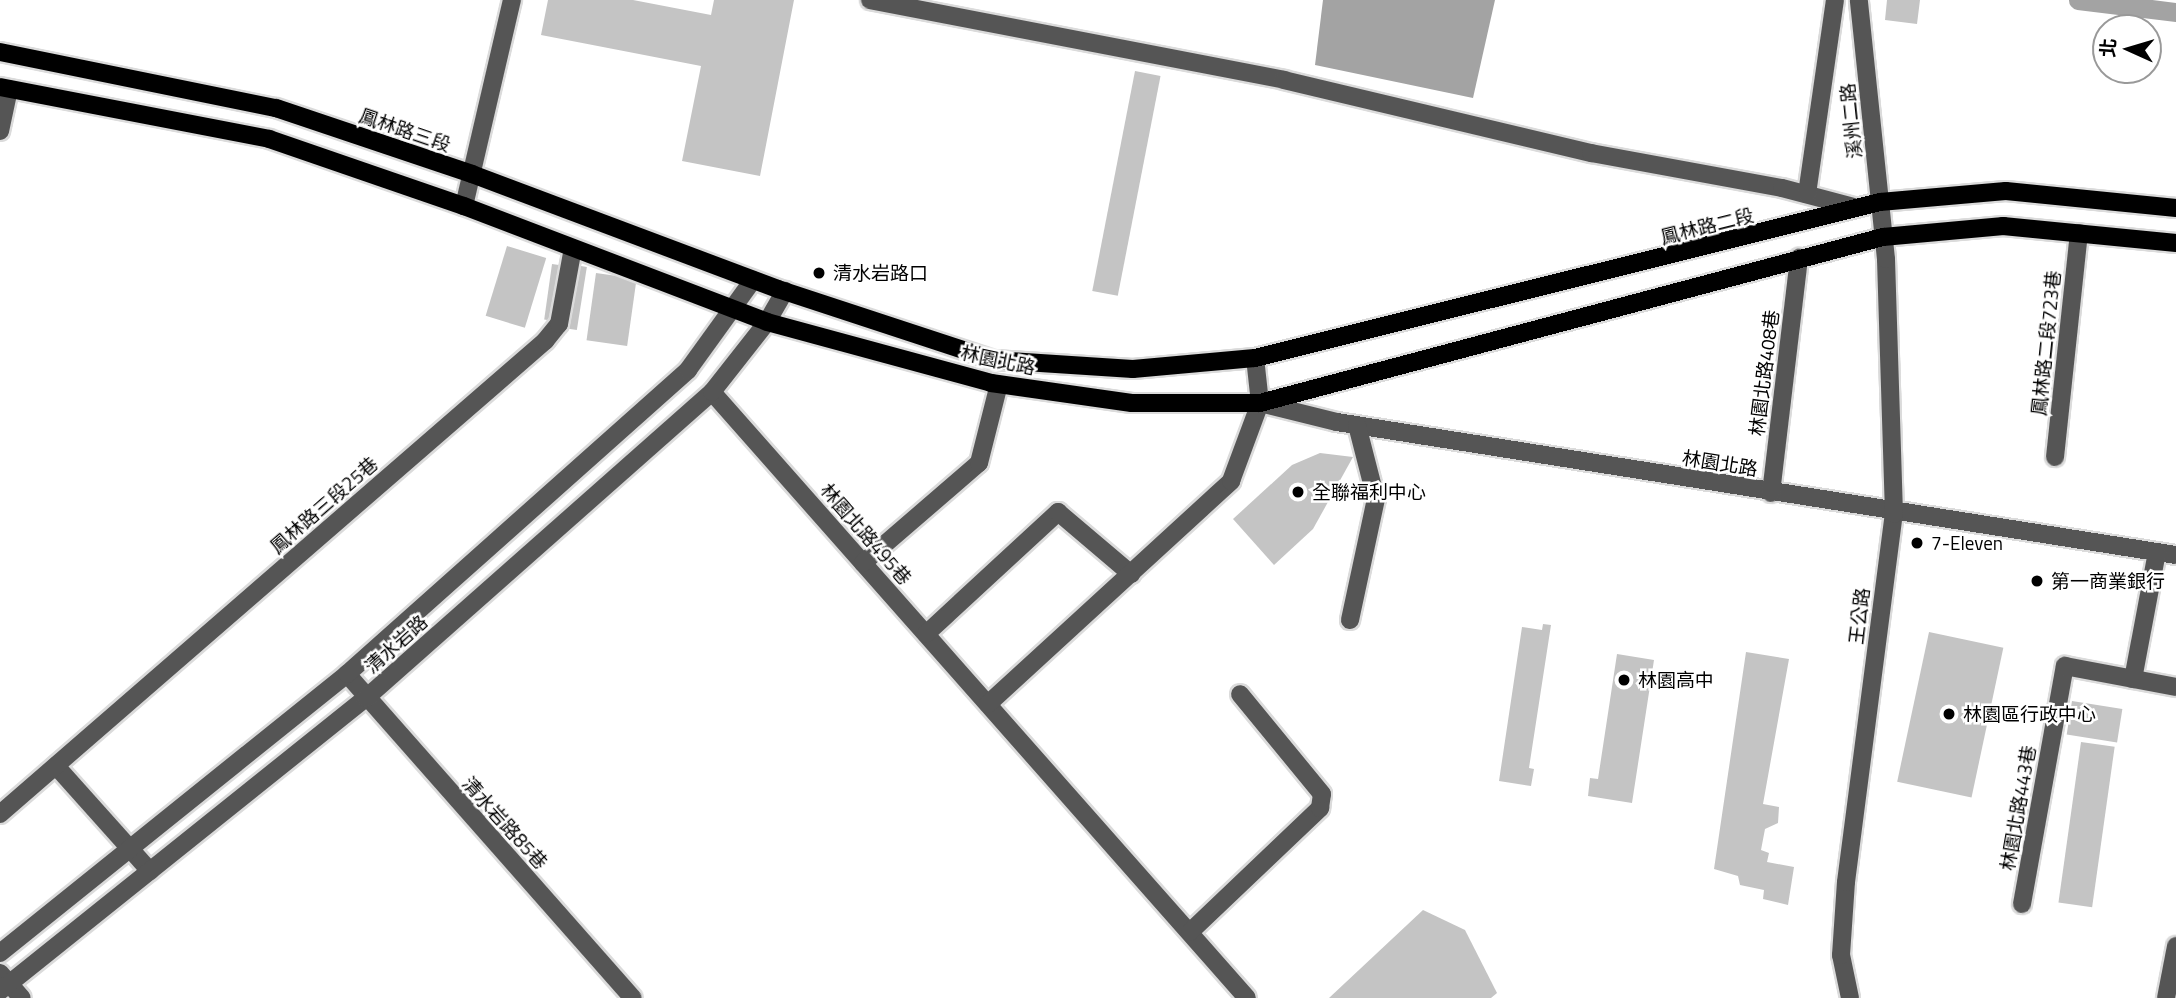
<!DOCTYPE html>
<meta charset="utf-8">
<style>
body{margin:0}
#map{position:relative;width:2176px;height:998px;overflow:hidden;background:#fff;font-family:"Titillium Web","Noto Sans TC",sans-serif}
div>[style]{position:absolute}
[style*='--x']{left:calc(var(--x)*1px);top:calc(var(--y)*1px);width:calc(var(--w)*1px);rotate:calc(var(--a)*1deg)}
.water>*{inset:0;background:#a3a3a3}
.canal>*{height:19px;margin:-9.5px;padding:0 9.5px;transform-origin:9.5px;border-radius:9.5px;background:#a3a3a3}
.building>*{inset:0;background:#c4c4c4;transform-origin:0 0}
.roads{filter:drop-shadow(2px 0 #dbdbdb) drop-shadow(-2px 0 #dbdbdb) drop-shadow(0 2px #dbdbdb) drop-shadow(0 -2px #dbdbdb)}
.minor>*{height:18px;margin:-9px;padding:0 9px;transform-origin:9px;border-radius:9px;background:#555}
.major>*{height:18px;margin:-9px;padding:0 9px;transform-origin:9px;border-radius:9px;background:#000}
.dots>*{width:19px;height:19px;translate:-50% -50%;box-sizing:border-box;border:4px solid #fff;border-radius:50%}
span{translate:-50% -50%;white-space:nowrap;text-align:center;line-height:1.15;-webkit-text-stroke:5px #fff;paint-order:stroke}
.street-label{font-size:19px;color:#000}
.poi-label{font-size:19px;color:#000}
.left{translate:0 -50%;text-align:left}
.north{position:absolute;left:2092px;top:14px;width:70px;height:70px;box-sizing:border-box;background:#fff;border:2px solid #999;border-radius:50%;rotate:274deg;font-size:19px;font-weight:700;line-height:28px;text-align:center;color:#000}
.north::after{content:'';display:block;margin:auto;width:24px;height:32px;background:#000;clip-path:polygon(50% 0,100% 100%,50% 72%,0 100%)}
</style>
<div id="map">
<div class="water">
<div style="clip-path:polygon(1323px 0,1495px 0,1473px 98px,1315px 65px)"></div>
</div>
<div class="canal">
<div style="--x:2078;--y:0;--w:99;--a:7"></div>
</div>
<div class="building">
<div style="clip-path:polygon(548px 0,633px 0,711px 15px,714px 0,794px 0,760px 176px,682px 161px,701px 66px,541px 35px)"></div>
<div style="clip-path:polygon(1887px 0,1920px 0,1917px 24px,1885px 20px)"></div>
<div style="left:1135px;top:71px;width:26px;height:224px;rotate:11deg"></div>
<div style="left:507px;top:246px;width:41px;height:73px;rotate:17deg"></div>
<div style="left:552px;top:264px;width:14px;height:56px;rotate:8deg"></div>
<div style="left:575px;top:265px;width:12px;height:64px;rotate:9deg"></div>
<div style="left:596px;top:273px;width:41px;height:68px;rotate:8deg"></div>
<div style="clip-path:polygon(1320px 453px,1353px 457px,1313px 529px,1274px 565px,1233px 519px,1292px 465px)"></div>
<div style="clip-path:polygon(1543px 624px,1551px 625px,1529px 768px,1534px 769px,1531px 786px,1499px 781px,1522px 627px,1542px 630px)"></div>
<div style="left:1929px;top:632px;width:76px;height:153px;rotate:12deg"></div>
<div style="clip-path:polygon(1746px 652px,1789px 659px,1763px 804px,1779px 807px,1778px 823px,1765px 829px,1761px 850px,1769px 853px,1767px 862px,1794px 867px,1788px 905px,1763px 899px,1764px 890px,1740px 885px,1738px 876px,1714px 869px)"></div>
<div style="clip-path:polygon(1617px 654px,1654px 660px,1632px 803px,1588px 796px,1590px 778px,1598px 779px)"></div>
<div style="left:2072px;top:701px;width:51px;height:34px;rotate:9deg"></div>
<div style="left:2081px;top:742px;width:34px;height:162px;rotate:8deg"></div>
<div style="clip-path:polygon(1423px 910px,1465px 930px,1497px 993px,1491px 998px,1329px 998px)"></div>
</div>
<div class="roads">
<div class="minor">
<div style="--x:870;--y:0;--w:422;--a:10.9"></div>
<div style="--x:1284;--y:80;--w:316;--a:13.4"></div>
<div style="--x:1591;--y:153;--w:194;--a:10.4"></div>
<div style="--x:1782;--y:188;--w:74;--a:14.8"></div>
<div style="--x:0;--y:131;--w:43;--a:-77.9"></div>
<div style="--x:1807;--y:194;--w:196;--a:-81.8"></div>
<div style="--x:464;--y:206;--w:212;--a:-76.9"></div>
<div style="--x:712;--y:392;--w:808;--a:48.56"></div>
<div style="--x:1260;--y:403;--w:79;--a:13.9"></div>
<div style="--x:1337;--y:422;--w:849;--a:9.01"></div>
<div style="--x:2055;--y:457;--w:225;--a:-83.9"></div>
<div style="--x:1771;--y:493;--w:237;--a:-83.2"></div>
<div style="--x:863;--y:563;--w:153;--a:-40.8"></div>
<div style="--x:979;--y:463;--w:81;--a:-75.8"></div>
<div style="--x:1350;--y:620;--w:124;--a:-77.9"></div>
<div style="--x:1376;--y:499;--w:76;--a:-104.4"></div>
<div style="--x:926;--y:634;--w:180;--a:-42.7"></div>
<div style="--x:1058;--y:512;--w:96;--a:40.3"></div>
<div style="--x:347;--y:674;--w:432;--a:48.6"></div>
<div style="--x:2133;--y:679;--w:129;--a:-79.3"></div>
<div style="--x:988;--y:704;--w:330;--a:-42.5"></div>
<div style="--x:1231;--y:481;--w:83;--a:-69.6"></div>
<div style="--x:1260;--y:403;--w:45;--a:-96.3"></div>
<div style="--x:56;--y:766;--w:141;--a:48.2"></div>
<div style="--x:0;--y:814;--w:722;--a:-40.95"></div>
<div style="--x:545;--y:341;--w:22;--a:-51"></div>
<div style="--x:559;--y:324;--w:77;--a:-79.6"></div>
<div style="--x:2022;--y:904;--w:242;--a:-79.8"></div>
<div style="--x:2065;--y:666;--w:113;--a:10.7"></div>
<div style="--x:1190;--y:932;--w:180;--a:-43.6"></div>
<div style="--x:1320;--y:808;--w:14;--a:-82"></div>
<div style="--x:1322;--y:794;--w:129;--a:-129.4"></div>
<div style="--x:0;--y:953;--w:445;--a:-38.8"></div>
<div style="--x:347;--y:674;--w:457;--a:-41.7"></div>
<div style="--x:688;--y:370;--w:111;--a:-54.2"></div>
<div style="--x:0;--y:973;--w:33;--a:49"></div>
<div style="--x:0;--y:991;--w:469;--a:-38.7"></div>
<div style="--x:366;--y:698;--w:462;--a:-41.5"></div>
<div style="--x:712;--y:392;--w:89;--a:-51.8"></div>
<div style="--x:767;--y:322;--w:36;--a:-60"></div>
<div style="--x:1850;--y:998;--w:44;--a:-101.8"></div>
<div style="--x:1841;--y:955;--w:73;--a:-86.1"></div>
<div style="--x:1846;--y:882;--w:371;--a:-82.6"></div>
<div style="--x:1894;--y:514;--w:255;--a:-91.8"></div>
<div style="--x:1886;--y:259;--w:260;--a:-96"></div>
<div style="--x:2166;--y:998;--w:53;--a:-79.1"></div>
</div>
<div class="major">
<div style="--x:0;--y:52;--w:282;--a:11.5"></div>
<div style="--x:276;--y:108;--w:207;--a:18.6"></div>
<div style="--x:472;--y:174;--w:327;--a:20.6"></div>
<div style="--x:778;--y:289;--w:227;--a:18.2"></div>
<div style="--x:994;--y:360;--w:139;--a:3.7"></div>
<div style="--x:1133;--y:369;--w:122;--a:-5.2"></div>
<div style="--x:1255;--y:358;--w:644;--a:-14.01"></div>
<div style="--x:1880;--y:202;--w:126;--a:-5"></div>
<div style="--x:2006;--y:191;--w:171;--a:5.7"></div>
<div style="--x:0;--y:87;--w:274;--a:10.9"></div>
<div style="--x:269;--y:139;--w:206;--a:19"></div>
<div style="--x:464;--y:206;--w:324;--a:20.9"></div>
<div style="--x:767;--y:322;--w:232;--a:15.2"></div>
<div style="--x:991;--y:383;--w:142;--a:8.1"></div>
<div style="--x:1132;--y:403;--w:128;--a:0"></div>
<div style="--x:1260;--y:403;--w:645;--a:-14.92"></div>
<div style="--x:1883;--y:237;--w:121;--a:-5.2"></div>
<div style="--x:2003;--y:226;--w:174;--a:5.6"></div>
</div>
</div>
<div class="dots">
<div style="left:819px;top:273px;background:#000"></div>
<div style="left:1298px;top:492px;background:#000"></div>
<div style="left:1917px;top:543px;background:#000"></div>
<div style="left:2037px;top:581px;background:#000"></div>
<div style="left:1624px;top:680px;background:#000"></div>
<div style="left:1949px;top:714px;background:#000"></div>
</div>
<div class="street-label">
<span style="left:1851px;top:121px;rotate:-96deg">溪州二路</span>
<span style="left:405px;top:130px;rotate:19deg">鳳林路三段</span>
<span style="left:1707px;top:226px;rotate:-14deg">鳳林路二段</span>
<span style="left:2046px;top:343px;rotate:-84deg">鳳林路二段723巷</span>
<span style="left:998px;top:360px;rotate:12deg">林園北路</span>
<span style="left:1764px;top:373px;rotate:-83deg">林園北路408巷</span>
<span style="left:1720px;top:463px;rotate:9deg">林園北路</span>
<span style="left:324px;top:505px;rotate:-41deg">鳳林路三段25巷</span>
<span style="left:866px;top:534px;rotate:49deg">林園北路495巷</span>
<span style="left:1859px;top:616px;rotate:-83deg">王公路</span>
<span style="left:396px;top:644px;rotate:-42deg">清水岩路</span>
<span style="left:2018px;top:808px;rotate:-80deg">林園北路443巷</span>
<span style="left:505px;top:823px;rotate:48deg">清水岩路85巷</span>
</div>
<div class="poi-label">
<span class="left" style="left:833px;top:273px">清水岩路口</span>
<span class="left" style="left:1312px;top:492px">全聯福利中心</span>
<span class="left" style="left:1931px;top:543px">7-Eleven</span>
<span class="left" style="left:2051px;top:581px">第一商業銀行</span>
<span class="left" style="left:1638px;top:680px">林園高中</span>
<span class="left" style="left:1963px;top:714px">林園區行政中心</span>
</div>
<div class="north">北</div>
</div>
